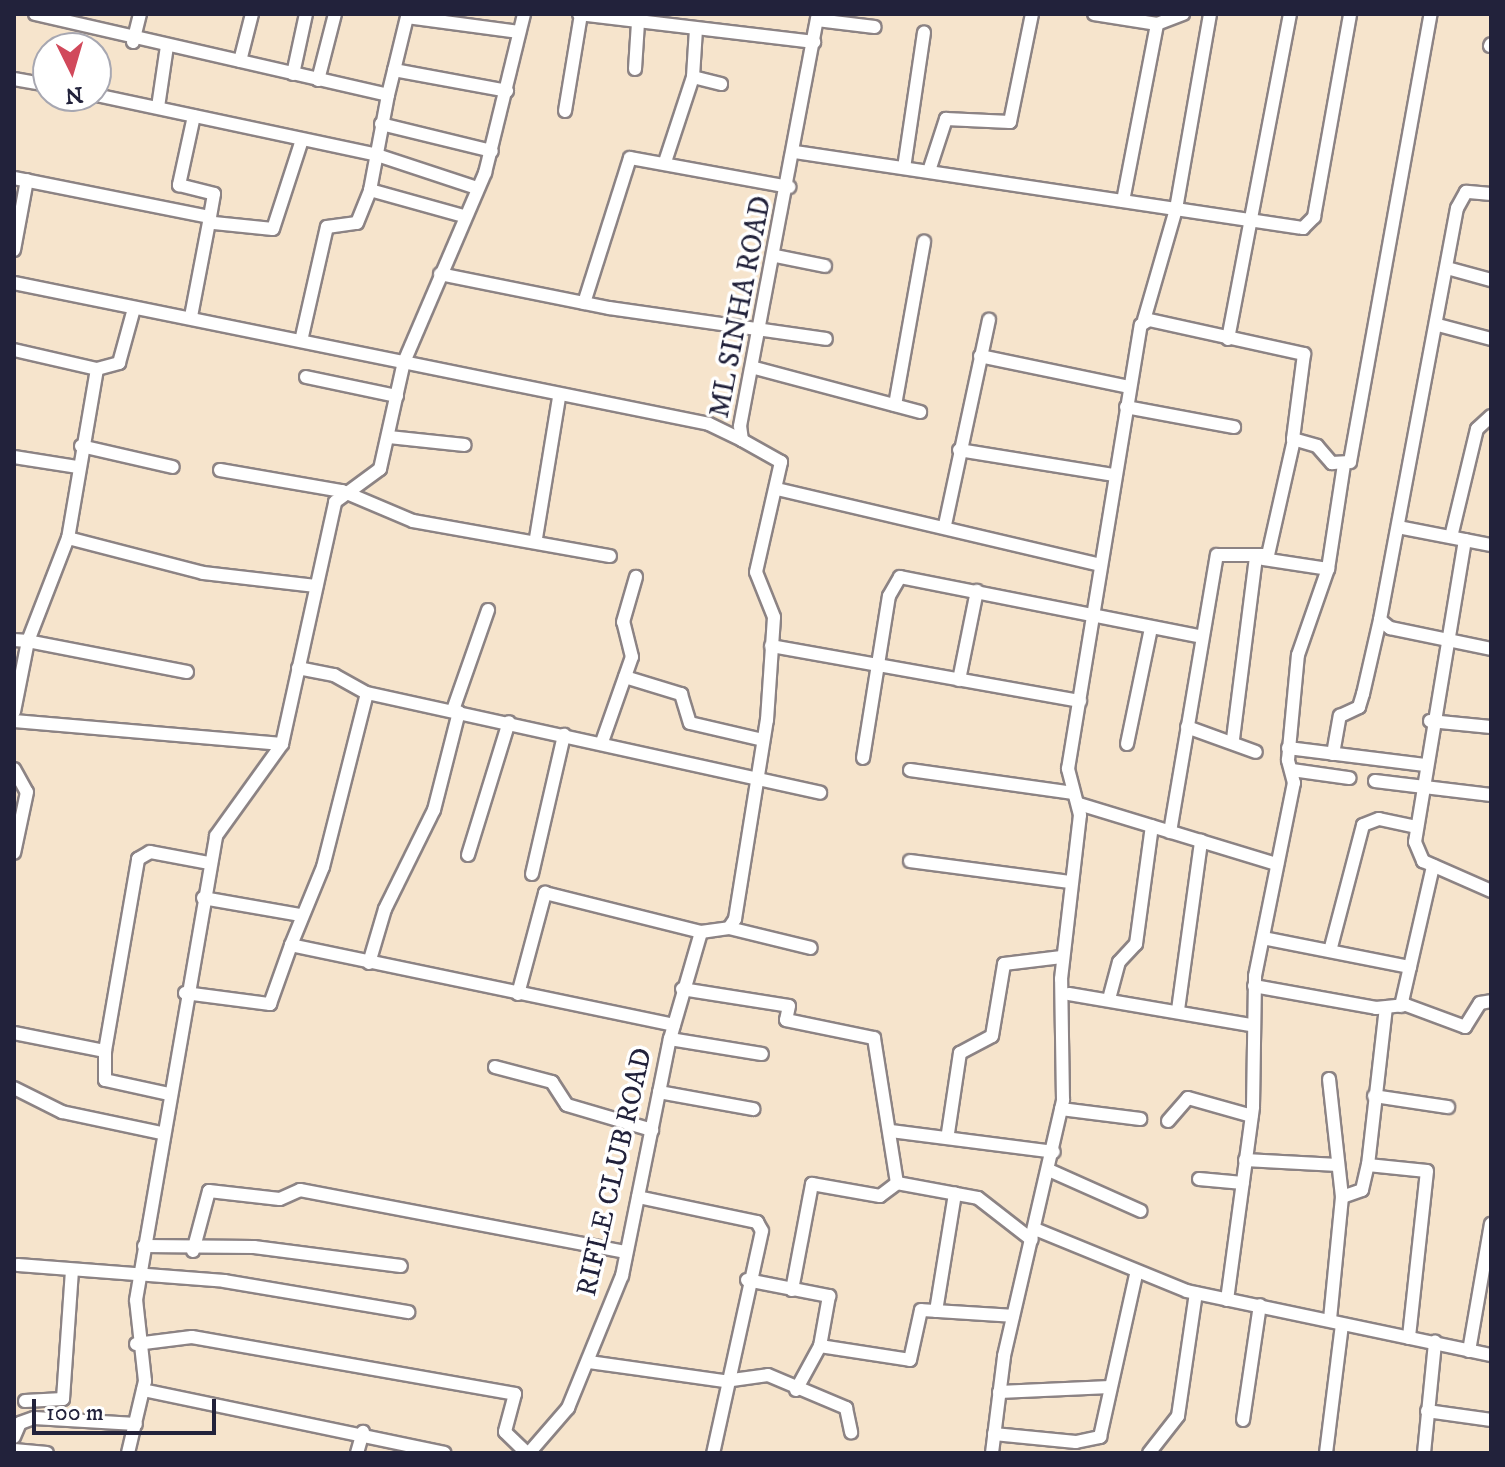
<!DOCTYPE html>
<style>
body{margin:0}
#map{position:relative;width:1505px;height:1467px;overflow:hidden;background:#f6e4cc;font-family:"IM FELL DW Pica",serif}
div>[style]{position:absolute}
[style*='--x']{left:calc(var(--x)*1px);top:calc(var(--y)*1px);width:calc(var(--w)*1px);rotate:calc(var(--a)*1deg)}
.roads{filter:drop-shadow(2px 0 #8c8384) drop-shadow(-2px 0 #8c8384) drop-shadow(0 2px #8c8384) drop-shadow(0 -2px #8c8384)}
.street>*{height:12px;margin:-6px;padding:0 6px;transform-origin:6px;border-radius:6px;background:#fff}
span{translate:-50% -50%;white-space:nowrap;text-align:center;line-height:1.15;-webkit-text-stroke:7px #fff;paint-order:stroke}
.street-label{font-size:28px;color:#22223b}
.frame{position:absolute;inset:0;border:16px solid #22223b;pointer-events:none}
.north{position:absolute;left:32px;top:32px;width:80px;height:80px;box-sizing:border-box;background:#fff;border:2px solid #a7a7b1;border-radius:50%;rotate:175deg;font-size:22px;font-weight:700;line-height:32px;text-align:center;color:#22223b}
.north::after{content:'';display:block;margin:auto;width:28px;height:36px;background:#d1495b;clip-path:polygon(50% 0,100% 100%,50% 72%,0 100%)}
.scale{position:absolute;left:32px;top:1399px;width:184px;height:36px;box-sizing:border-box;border:4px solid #22223b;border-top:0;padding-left:10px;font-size:24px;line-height:28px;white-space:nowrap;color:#22223b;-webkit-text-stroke:6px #fff;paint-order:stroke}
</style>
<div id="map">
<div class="roads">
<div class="street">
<div style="--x:35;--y:14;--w:362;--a:12.9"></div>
<div style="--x:388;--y:95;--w:97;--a:100.7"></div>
<div style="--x:370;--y:190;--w:98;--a:15.5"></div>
<div style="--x:579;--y:14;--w:237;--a:6.8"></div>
<div style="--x:1094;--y:14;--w:64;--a:9"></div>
<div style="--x:1157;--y:24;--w:28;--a:-21"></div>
<div style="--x:817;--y:20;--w:58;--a:6.9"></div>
<div style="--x:696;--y:29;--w:48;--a:93.6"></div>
<div style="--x:693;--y:77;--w:29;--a:14"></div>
<div style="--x:133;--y:42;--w:29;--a:-76"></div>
<div style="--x:1490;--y:46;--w:2;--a:-63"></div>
<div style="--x:240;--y:61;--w:49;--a:-75.7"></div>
<div style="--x:635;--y:69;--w:47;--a:-86.3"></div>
<div style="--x:394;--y:70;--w:115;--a:10.5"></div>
<div style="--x:293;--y:74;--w:61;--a:-77.8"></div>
<div style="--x:14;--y:79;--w:35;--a:10"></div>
<div style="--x:318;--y:80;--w:68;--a:-75.6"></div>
<div style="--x:96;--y:95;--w:284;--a:12"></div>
<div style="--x:374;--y:154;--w:108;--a:18.3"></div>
<div style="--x:388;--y:95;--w:80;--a:-76.3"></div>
<div style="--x:407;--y:17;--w:113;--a:7.6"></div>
<div style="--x:158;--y:107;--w:62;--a:-81.6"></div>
<div style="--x:565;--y:111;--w:98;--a:-80.6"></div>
<div style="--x:194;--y:116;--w:71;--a:102.3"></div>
<div style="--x:179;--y:185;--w:36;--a:14"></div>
<div style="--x:214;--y:194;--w:23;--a:100"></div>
<div style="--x:381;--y:124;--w:114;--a:13.7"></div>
<div style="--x:795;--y:152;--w:514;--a:8.51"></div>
<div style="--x:1303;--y:228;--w:16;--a:-45"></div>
<div style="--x:1314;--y:217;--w:206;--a:-79.9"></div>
<div style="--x:665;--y:162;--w:89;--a:-71.8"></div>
<div style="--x:904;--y:168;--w:137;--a:-81.6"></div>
<div style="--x:929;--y:171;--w:55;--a:-71.9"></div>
<div style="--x:946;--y:119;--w:64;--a:2.7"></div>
<div style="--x:1010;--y:122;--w:110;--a:-78.5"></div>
<div style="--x:14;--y:178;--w:200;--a:11.3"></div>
<div style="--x:210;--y:217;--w:102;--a:100.8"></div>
<div style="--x:1491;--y:194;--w:25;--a:-175"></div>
<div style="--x:1466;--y:192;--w:18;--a:119"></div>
<div style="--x:1457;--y:208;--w:419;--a:100.6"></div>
<div style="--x:1380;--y:620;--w:13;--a:39"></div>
<div style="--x:1390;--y:628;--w:103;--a:11.7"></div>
<div style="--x:1123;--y:201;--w:180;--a:-79.1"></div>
<div style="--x:214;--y:223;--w:59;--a:5.8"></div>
<div style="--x:273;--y:229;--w:94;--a:-72"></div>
<div style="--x:14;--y:250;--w:71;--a:-79.5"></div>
<div style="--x:776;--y:256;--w:50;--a:11.5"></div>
<div style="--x:1447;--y:268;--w:46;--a:15.3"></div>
<div style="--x:440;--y:274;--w:172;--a:11.4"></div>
<div style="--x:609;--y:308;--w:219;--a:8.1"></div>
<div style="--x:14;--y:283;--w:709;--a:11.47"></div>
<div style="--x:709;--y:424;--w:37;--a:26"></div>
<div style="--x:584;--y:303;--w:152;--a:-72.4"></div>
<div style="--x:630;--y:158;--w:162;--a:10.3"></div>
<div style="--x:1144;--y:320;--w:116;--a:-73.9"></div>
<div style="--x:1176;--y:209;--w:198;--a:-80.1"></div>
<div style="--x:1438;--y:325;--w:55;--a:14.8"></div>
<div style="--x:1228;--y:339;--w:331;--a:-79.2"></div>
<div style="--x:301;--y:341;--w:117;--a:-77.2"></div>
<div style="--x:327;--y:227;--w:30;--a:-8"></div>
<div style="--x:357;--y:223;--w:35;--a:-68"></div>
<div style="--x:14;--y:350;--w:85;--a:12.9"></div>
<div style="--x:97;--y:369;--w:171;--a:99.7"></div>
<div style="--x:980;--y:356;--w:153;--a:11.7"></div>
<div style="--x:755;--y:368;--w:171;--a:14.9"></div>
<div style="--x:97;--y:369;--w:23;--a:-15"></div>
<div style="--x:119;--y:363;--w:53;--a:-74.6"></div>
<div style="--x:306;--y:377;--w:93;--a:11.8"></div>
<div style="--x:895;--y:405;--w:166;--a:-79.9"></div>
<div style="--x:1126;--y:407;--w:110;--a:10.5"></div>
<div style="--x:389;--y:437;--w:76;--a:6"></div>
<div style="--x:81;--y:446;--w:94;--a:12.9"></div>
<div style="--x:959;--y:450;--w:156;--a:9.2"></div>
<div style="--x:14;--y:457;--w:65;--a:8.9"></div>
<div style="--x:220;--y:470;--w:124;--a:9.8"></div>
<div style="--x:342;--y:491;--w:77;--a:22.9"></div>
<div style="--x:413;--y:521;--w:200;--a:10.1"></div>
<div style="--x:777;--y:489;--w:332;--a:13.2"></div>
<div style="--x:945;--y:525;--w:210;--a:-77.9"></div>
<div style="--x:1398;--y:527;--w:95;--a:11"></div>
<div style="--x:1451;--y:537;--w:111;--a:-76.5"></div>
<div style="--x:1477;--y:429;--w:19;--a:-43"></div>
<div style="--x:536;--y:538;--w:143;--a:-80.7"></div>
<div style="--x:1465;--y:540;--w:306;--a:99.4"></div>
<div style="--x:1415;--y:842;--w:21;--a:67"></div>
<div style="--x:1423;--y:861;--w:74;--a:23.8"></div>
<div style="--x:1263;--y:559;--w:66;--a:8.7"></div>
<div style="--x:14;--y:640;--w:14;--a:4"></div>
<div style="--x:28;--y:641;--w:72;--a:101.2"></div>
<div style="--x:771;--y:646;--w:314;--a:10.1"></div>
<div style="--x:298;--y:668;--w:37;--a:11"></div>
<div style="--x:334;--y:675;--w:38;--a:29"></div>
<div style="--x:367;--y:693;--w:464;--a:12.4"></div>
<div style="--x:187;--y:672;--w:162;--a:-169"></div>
<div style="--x:28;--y:641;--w:110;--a:-68.8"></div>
<div style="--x:68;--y:538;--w:139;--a:14.5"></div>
<div style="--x:203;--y:573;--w:114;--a:6.6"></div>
<div style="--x:625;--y:677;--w:59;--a:16.9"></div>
<div style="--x:681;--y:694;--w:30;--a:73"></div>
<div style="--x:690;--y:723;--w:75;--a:13.1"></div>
<div style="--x:959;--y:680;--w:91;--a:-78.6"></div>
<div style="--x:453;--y:710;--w:106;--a:-70.7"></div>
<div style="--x:14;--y:721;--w:269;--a:4.9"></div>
<div style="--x:1430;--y:721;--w:61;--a:5.6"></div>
<div style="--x:1187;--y:727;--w:73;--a:19.9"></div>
<div style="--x:1233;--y:739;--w:182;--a:-82.8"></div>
<div style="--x:602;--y:742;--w:90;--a:-70.6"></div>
<div style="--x:632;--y:657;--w:36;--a:-104"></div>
<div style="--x:623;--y:622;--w:47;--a:-73.9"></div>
<div style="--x:1127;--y:744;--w:118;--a:-78.3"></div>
<div style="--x:1288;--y:748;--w:138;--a:7.1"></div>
<div style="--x:1333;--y:754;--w:39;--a:-80"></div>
<div style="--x:1340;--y:716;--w:21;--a:-25"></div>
<div style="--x:1359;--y:707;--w:14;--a:-73"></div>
<div style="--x:1363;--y:694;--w:76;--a:-77.1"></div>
<div style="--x:863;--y:758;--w:164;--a:-80.9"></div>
<div style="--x:889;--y:596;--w:22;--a:-60"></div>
<div style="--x:900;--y:577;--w:308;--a:11.2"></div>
<div style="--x:14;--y:769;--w:26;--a:61"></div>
<div style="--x:27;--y:792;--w:62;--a:102"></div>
<div style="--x:910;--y:770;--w:165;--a:8"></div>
<div style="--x:1292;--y:770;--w:58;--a:8"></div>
<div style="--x:1375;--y:781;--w:117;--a:6.9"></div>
<div style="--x:1079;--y:804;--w:207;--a:16.9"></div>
<div style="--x:1170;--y:832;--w:281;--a:-80.4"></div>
<div style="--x:1217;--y:555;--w:51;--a:0"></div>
<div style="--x:1268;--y:555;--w:118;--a:-77.3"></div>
<div style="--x:468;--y:855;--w:139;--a:-72.9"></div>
<div style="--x:910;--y:861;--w:161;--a:7.5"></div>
<div style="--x:532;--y:874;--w:143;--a:-77"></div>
<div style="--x:203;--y:898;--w:98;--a:9.9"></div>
<div style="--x:729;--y:928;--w:84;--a:13.7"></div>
<div style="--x:1263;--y:938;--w:150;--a:11.2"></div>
<div style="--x:291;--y:945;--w:84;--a:-67.7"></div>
<div style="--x:323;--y:867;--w:179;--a:-75.8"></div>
<div style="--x:1330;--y:951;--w:130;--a:-75.3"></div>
<div style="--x:1363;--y:825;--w:17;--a:-21"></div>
<div style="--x:1379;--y:819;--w:39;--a:12"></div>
<div style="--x:369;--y:963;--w:56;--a:-73.5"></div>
<div style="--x:385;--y:909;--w:110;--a:-63.7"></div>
<div style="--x:434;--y:810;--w:101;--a:-75.7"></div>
<div style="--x:1254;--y:986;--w:124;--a:10.2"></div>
<div style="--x:1376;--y:1008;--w:30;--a:-6"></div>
<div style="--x:1406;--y:1005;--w:63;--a:20.4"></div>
<div style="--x:1465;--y:1027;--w:28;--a:-58"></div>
<div style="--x:1480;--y:1003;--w:11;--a:-10"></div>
<div style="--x:682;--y:989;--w:108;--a:9"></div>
<div style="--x:789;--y:1006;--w:14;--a:102"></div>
<div style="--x:786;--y:1020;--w:90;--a:11.6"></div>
<div style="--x:874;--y:1038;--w:147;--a:81"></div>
<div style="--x:897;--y:1183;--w:82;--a:10.5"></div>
<div style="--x:978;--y:1198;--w:68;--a:37.9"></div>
<div style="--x:185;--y:993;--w:86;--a:7.4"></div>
<div style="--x:270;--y:1004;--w:63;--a:-70.4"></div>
<div style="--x:291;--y:945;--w:391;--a:11.8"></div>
<div style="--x:518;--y:994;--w:105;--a:-75"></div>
<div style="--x:545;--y:893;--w:161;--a:14"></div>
<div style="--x:701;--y:932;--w:28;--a:-8"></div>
<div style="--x:729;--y:928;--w:11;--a:-56"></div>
<div style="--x:735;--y:919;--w:202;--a:-80.9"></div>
<div style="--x:767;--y:720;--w:103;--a:-86.1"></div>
<div style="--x:774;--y:617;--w:48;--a:-111.8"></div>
<div style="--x:756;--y:572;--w:113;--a:-77.2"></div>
<div style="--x:781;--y:462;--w:45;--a:-150.6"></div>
<div style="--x:742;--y:440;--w:14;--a:-98"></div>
<div style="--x:740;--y:426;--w:419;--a:-79.3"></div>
<div style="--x:1069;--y:994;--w:184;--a:9.7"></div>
<div style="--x:1109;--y:999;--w:38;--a:-75"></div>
<div style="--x:1119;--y:962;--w:25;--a:-47"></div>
<div style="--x:1136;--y:944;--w:119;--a:-82.3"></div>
<div style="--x:1401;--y:1006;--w:144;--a:-77.1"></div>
<div style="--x:1178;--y:1010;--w:171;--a:-82.2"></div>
<div style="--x:14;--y:1033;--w:93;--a:11.2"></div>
<div style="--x:105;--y:1051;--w:29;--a:90"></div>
<div style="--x:105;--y:1080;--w:66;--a:12.3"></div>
<div style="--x:670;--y:1039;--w:93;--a:9.3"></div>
<div style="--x:105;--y:1051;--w:195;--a:-80.2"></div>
<div style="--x:138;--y:859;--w:14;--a:-30"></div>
<div style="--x:150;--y:852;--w:60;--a:10.6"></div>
<div style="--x:495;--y:1067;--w:59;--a:14.7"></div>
<div style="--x:552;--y:1082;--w:27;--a:57"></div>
<div style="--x:567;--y:1105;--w:89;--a:16.4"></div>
<div style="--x:1329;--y:1079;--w:119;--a:83.7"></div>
<div style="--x:1342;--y:1197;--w:123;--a:95.6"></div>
<div style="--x:14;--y:1088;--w:54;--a:26.6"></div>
<div style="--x:62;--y:1112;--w:102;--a:11.9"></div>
<div style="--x:659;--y:1092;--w:96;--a:10.3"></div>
<div style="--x:1374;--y:1096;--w:75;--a:8.5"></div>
<div style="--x:1061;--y:1109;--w:80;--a:7.2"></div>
<div style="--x:1168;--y:1121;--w:30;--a:-49"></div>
<div style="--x:1188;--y:1098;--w:66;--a:15.7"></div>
<div style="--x:891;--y:1131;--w:164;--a:7.3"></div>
<div style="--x:948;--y:1133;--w:81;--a:-81.5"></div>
<div style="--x:960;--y:1053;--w:36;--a:-28"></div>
<div style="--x:992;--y:1036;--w:73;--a:-80.5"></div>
<div style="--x:1004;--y:964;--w:58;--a:-6.9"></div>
<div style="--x:1245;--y:1160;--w:93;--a:3.1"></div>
<div style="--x:1368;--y:1165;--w:59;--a:5.8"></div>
<div style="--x:1427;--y:1171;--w:168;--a:96.2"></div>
<div style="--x:1051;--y:1171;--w:98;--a:24"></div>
<div style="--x:1199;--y:1179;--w:44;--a:5.2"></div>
<div style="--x:638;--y:1197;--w:122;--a:11.9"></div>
<div style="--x:757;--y:1222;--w:10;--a:61"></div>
<div style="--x:762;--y:1231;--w:227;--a:102.4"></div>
<div style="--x:1342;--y:1197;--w:21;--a:-19"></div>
<div style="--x:1362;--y:1190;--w:26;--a:-77"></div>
<div style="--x:1368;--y:1165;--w:158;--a:-83.5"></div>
<div style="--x:1035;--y:1229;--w:164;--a:22.2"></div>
<div style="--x:1187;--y:1291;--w:311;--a:11.9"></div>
<div style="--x:144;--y:1246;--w:110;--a:0.5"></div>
<div style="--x:254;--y:1247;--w:148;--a:7.4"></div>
<div style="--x:193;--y:1251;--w:62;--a:-75.1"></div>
<div style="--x:209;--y:1191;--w:71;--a:6.4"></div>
<div style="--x:280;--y:1199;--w:22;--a:-24"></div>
<div style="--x:300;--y:1190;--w:332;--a:10.8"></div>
<div style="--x:18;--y:1265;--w:207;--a:4.4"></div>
<div style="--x:224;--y:1281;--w:187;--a:9.6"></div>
<div style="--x:747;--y:1280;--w:84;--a:11"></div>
<div style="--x:829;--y:1296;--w:51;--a:100.2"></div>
<div style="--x:792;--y:1290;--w:108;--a:-79.3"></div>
<div style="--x:812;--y:1184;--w:69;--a:10"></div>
<div style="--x:880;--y:1196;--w:21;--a:-37"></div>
<div style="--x:1227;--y:1300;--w:195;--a:-82.3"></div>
<div style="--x:1253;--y:1107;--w:131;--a:-89.1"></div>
<div style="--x:1255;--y:976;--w:197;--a:-78.6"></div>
<div style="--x:1294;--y:783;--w:24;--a:-105"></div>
<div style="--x:1288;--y:760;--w:105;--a:-84.6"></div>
<div style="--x:1298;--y:655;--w:91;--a:-70.8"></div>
<div style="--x:1328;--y:569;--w:106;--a:-81.3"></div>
<div style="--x:936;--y:1311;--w:119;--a:-80.8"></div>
<div style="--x:136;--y:1344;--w:56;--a:-7.1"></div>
<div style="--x:192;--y:1337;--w:328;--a:10"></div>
<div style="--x:515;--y:1394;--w:39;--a:105"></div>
<div style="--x:505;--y:1432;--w:30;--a:44"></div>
<div style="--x:1469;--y:1351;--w:129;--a:-80.2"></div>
<div style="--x:589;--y:1362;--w:137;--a:8"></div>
<div style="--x:725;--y:1381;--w:43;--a:-7.9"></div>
<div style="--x:768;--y:1375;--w:85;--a:22.9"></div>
<div style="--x:846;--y:1408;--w:25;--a:78"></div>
<div style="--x:143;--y:1390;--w:308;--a:11.8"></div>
<div style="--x:796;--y:1390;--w:50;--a:-61.4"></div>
<div style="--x:820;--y:1346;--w:91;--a:8.8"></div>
<div style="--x:910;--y:1360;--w:51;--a:-77.6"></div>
<div style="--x:921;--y:1310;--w:92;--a:3.7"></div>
<div style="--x:999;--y:1392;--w:111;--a:-2.6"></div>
<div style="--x:25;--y:1401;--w:38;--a:-3"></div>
<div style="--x:63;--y:1399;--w:128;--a:-86"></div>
<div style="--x:1427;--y:1411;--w:65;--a:8"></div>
<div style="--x:1243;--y:1420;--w:116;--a:-81.6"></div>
<div style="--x:994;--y:1434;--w:82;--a:5.6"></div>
<div style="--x:1076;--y:1442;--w:25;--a:-12"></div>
<div style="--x:1100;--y:1437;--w:167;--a:-77.5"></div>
<div style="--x:14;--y:1437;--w:15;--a:-67"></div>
<div style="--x:20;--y:1423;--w:15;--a:-20"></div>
<div style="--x:34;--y:1418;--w:102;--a:3.4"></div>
<div style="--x:14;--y:1450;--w:33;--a:5"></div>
<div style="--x:128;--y:1453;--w:74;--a:-76.7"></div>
<div style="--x:145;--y:1381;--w:81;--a:-96.3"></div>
<div style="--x:136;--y:1300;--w:471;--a:-80.2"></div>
<div style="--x:216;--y:836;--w:113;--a:-54.3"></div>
<div style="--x:282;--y:744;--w:248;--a:-77.6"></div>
<div style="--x:335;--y:502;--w:56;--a:-36.3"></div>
<div style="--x:380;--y:469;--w:110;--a:-77.4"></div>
<div style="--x:404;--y:362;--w:206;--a:-66.8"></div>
<div style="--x:485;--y:173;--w:164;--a:-76.2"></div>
<div style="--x:357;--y:1453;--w:22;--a:-74"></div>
<div style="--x:529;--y:1453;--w:60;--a:-49.1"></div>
<div style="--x:568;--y:1408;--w:143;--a:-67.8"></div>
<div style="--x:622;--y:1276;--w:242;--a:-78.6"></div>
<div style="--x:670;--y:1039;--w:111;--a:-73.8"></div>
<div style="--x:992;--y:1453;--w:98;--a:-82.9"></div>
<div style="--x:1004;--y:1356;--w:263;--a:-77"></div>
<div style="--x:1063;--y:1100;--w:121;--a:-90.9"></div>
<div style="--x:1061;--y:979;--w:165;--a:-83.4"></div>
<div style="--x:1080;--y:815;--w:48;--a:-104.6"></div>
<div style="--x:1068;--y:769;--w:450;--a:-80.7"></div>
<div style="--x:1141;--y:325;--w:9;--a:-32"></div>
<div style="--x:1149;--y:320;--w:159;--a:12.4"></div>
<div style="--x:1304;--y:354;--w:86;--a:97.4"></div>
<div style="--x:1293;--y:439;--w:25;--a:16"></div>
<div style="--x:1317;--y:446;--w:23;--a:49"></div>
<div style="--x:1332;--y:463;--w:18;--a:-3"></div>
<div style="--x:1350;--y:462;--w:455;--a:-79.8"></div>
<div style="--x:1149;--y:1453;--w:47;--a:-51.9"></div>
<div style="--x:1178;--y:1416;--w:124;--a:-81.7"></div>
<div style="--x:1326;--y:1453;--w:129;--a:-82.9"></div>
<div style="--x:1424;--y:1453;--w:112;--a:-84.3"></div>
</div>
</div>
<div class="street-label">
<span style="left:741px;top:307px;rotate:-79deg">ML SINHA ROAD</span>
<span style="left:615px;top:1172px;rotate:-77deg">RIFLE CLUB ROAD</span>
</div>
<div class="frame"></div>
<div class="north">N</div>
<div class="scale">100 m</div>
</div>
